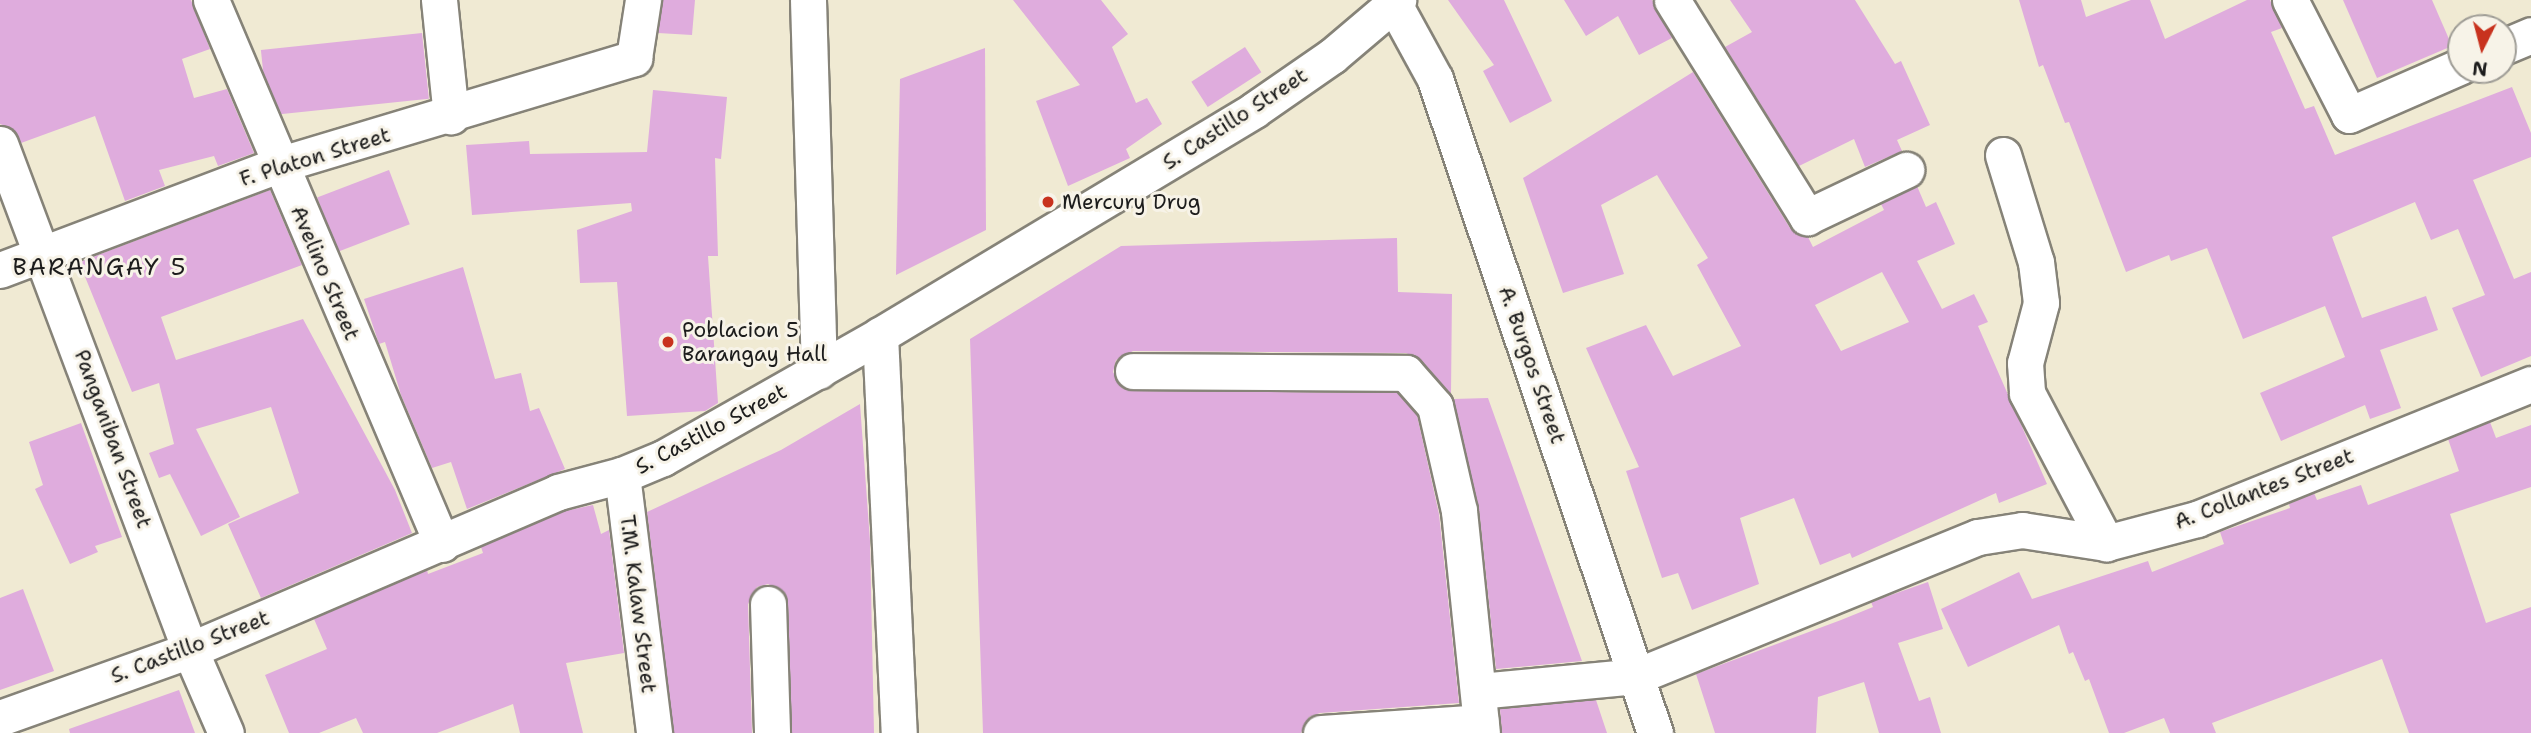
<!DOCTYPE html>
<style>
body{margin:0}
#map{position:relative;width:2531px;height:733px;overflow:hidden;background:#f0ead3;font-family:"Shantell Sans",sans-serif}
div>[style]{position:absolute}
[style*='--x']{left:calc(var(--x)*1px);top:calc(var(--y)*1px);width:calc(var(--w)*1px);rotate:calc(var(--a)*1deg)}
.building>*{inset:0;background:#dfacdd;transform-origin:0 0}
.roads{filter:drop-shadow(2px 0 #868378) drop-shadow(-2px 0 #868378) drop-shadow(0 2px #868378) drop-shadow(0 -2px #868378)}
.minor>*{height:35px;margin:-17.5px;padding:0 17.5px;transform-origin:17.5px;border-radius:17.5px;background:#fff}
.dots>*{width:19px;height:19px;translate:-50% -50%;box-sizing:border-box;border:4px solid #f7f3e8;border-radius:50%}
span{translate:-50% -50%;white-space:nowrap;text-align:center;line-height:1.15;-webkit-text-stroke:6px #f7f3e8;paint-order:stroke}
.street-label{font-size:21px;color:#1c1c1c}
.poi-label{font-size:21px;color:#1c1c1c}
.left{translate:0 -50%;text-align:left}
.quarter-label{font-size:24px;color:#1c1c1c;letter-spacing:2px}
.north{position:absolute;left:2447px;top:14px;width:70px;height:70px;box-sizing:border-box;background:#f7f3e8;border:2px solid #9f9d96;border-radius:50%;rotate:186deg;font-size:19px;font-weight:700;line-height:28px;text-align:center;color:#1c1c1c}
.north::after{content:'';display:block;margin:auto;width:24px;height:32px;background:#c8321e;clip-path:polygon(50% 0,100% 100%,50% 72%,0 100%)}
</style>
<div id="map">
<div class="building">
<div style="clip-path:polygon(0 0,191px 0,210px 49px,182px 59px,194px 98px,227px 89px,254px 153px,218px 166px,214px 156px,159px 170px,165px 186px,125px 201px,95px 116px,21px 143px,13px 129px,0 124px)"></div>
<div style="clip-path:polygon(663px 0,695px 0,692px 35px,658px 33px)"></div>
<div style="clip-path:polygon(1013px 0,1101px 0,1128px 34px,1112px 47px,1136px 103px,1147px 98px,1162px 124px,1126px 149px,1130px 158px,1068px 186px,1036px 101px,1080px 85px)"></div>
<div style="clip-path:polygon(1448px 0,1504px 0,1552px 101px,1510px 123px,1483px 71px,1494px 65px)"></div>
<div style="clip-path:polygon(1564px 0,1652px 0,1672px 38px,1639px 55px,1618px 16px,1586px 36px)"></div>
<div style="clip-path:polygon(1730px 0,1855px 0,1895px 64px,1901px 61px,1930px 125px,1897px 140px,1902px 151px,1865px 167px,1854px 139px,1799px 166px,1725px 47px,1752px 32px)"></div>
<div style="clip-path:polygon(2019px 0,2081px 0,2086px 17px,2131px 0,2150px 0,2165px 39px,2247px 0,2270px 0,2282px 28px,2271px 32px,2305px 109px,2314px 106px,2335px 155px,2512px 87px,2531px 133px,2531px 157px,2473px 180px,2514px 279px,2531px 272px,2531px 356px,2481px 377px,2452px 308px,2485px 295px,2458px 229px,2431px 240px,2415px 202px,2332px 237px,2362px 318px,2426px 296px,2438px 330px,2380px 350px,2401px 408px,2370px 419px,2365px 405px,2281px 441px,2260px 393px,2345px 357px,2325px 306px,2243px 339px,2207px 248px,2171px 261px,2169px 255px,2126px 272px,2069px 122px,2065px 123px,2043px 65px,2039px 67px)"></div>
<div style="clip-path:polygon(2343px 0,2432px 0,2452px 46px,2377px 78px)"></div>
<div style="left:422px;top:33px;width:66px;height:162px;rotate:84deg"></div>
<div style="left:1245px;top:47px;width:30px;height:64px;rotate:57deg"></div>
<div style="clip-path:polygon(985px 48px,986px 230px,896px 275px,900px 79px)"></div>
<div style="clip-path:polygon(evenodd,1693px 72px,1790px 228px,1808px 237px,1813px 247px,1884px 210px,1881px 204px,1917px 186px,1926px 207px,1936px 202px,1955px 244px,1917px 261px,1942px 309px,1974px 294px,1988px 322px,1978px 326px,2047px 484px,1999px 503px,1996px 493px,1852px 558px,1850px 553px,1820px 565px,1794px 498px,1740px 518px,1759px 584px,1692px 610px,1678px 573px,1662px 578px,1626px 471px,1639px 467px,1586px 348px,1646px 325px,1673px 376px,1741px 346px,1697px 265px,1708px 258px,1657px 175px,1601px 205px,1624px 274px,1563px 293px,1523px 178px,1693px 72px,1882px 272px,1909px 322px,1841px 351px,1815px 305px,1882px 272px)"></div>
<div style="clip-path:polygon(653px 90px,727px 97px,721px 159px,715px 158px,718px 256px,708px 256px,718px 403px,705px 411px,627px 416px,617px 282px,580px 283px,577px 230px,632px 211px,631px 203px,472px 215px,466px 145px,529px 141px,530px 154px,647px 152px)"></div>
<div style="left:389px;top:170px;width:58px;height:77px;rotate:69deg"></div>
<div style="clip-path:polygon(270px 190px,302px 265px,161px 317px,176px 360px,303px 319px,395px 490px,412px 533px,261px 598px,228px 524px,299px 493px,271px 407px,196px 429px,240px 517px,201px 536px,170px 474px,159px 478px,149px 453px,174px 444px,159px 383px,132px 392px,79px 262px)"></div>
<div style="clip-path:polygon(1397px 238px,1398px 292px,1452px 294px,1451px 394px,1421px 360px,1406px 353px,1133px 351px,1116px 360px,1113px 372px,1122px 388px,1133px 391px,1397px 393px,1417px 415px,1439px 514px,1459px 703px,1320px 713px,1309px 717px,1301px 733px,983px 733px,970px 339px,1121px 246px)"></div>
<div style="clip-path:polygon(463px 267px,495px 379px,521px 373px,530px 411px,539px 408px,565px 469px,467px 509px,451px 462px,432px 468px,401px 395px,385px 342px,379px 344px,364px 299px)"></div>
<div style="clip-path:polygon(1488px 398px,1582px 661px,1496px 669px,1479px 509px,1453px 399px)"></div>
<div style="clip-path:polygon(860px 404px,870px 541px,874px 733px,792px 733px,788px 603px,785px 593px,768px 584px,757px 587px,748px 604px,752px 733px,674px 733px,647px 512px,781px 450px)"></div>
<div style="clip-path:polygon(2490px 422px,2496px 438px,2531px 425px,2531px 487px,2450px 514px,2486px 623px,2531px 607px,2531px 733px,2409px 733px,2382px 659px,2212px 723px,2216px 733px,2170px 733px,2164px 718px,2124px 733px,2109px 733px,2089px 679px,2085px 681px,2073px 652px,2069px 654px,2059px 625px,1968px 667px,1941px 609px,2019px 572px,2032px 599px,2148px 561px,2152px 572px,2224px 544px,2220px 532px,2290px 508px,2289px 504px,2314px 493px,2317px 500px,2361px 485px,2368px 505px,2459px 471px,2448px 439px)"></div>
<div style="clip-path:polygon(81px 423px,122px 537px,95px 546px,98px 552px,70px 564px,35px 489px,43px 485px,29px 442px)"></div>
<div style="clip-path:polygon(593px 505px,601px 534px,609px 530px,624px 653px,566px 663px,583px 733px,520px 733px,513px 704px,437px 733px,363px 733px,356px 718px,319px 733px,289px 733px,265px 675px,327px 649px,314px 619px,427px 570px,428px 574px,483px 553px,481px 547px,565px 511px)"></div>
<div style="clip-path:polygon(1928px 582px,1943px 629px,1898px 643px,1919px 701px,1930px 697px,1941px 733px,1879px 733px,1864px 682px,1818px 697px,1816px 733px,1715px 733px,1696px 674px,1841px 620px,1873px 607px,1871px 602px)"></div>
<div style="clip-path:polygon(23px 589px,54px 671px,0 690px,0 598px)"></div>
<div style="clip-path:polygon(179px 690px,195px 733px,70px 733px,69px 729px)"></div>
<div style="clip-path:polygon(1596px 700px,1607px 733px,1502px 733px,1500px 709px)"></div>
</div>
<div class="roads">
<div class="minor">
<div style="--x:211;--y:0;--w:591;--a:66.99"></div>
<div style="--x:439;--y:0;--w:117;--a:84.1"></div>
<div style="--x:808;--y:0;--w:371;--a:88.3"></div>
<div style="--x:1672;--y:0;--w:256;--a:58.1"></div>
<div style="--x:1807;--y:217;--w:110;--a:-25.4"></div>
<div style="--x:2290;--y:0;--w:129;--a:62.8"></div>
<div style="--x:2349;--y:115;--w:122;--a:-23.6"></div>
<div style="--x:1394;--y:4;--w:85;--a:61.3"></div>
<div style="--x:1435;--y:79;--w:690;--a:71.41"></div>
<div style="--x:2503;--y:47;--w:30;--a:-23"></div>
<div style="--x:0;--y:144;--w:540;--a:69.42"></div>
<div style="--x:190;--y:650;--w:90;--a:66.6"></div>
<div style="--x:2003;--y:155;--w:112;--a:72.9"></div>
<div style="--x:2036;--y:262;--w:41;--a:83"></div>
<div style="--x:2041;--y:303;--w:62;--a:104.9"></div>
<div style="--x:2025;--y:363;--w:30;--a:86"></div>
<div style="--x:2027;--y:393;--w:170;--a:62.2"></div>
<div style="--x:0;--y:270;--w:297;--a:-20.7"></div>
<div style="--x:278;--y:165;--w:372;--a:-16.7"></div>
<div style="--x:634;--y:58;--w:59;--a:-81.2"></div>
<div style="--x:880;--y:335;--w:398;--a:87.3"></div>
<div style="--x:1133;--y:371;--w:273;--a:0.4"></div>
<div style="--x:1406;--y:373;--w:44;--a:48.7"></div>
<div style="--x:1435;--y:406;--w:108;--a:77.1"></div>
<div style="--x:1459;--y:511;--w:223;--a:84.1"></div>
<div style="--x:622;--y:475;--w:260;--a:82.9"></div>
<div style="--x:768;--y:604;--w:129;--a:88.2"></div>
<div style="--x:1479;--y:691;--w:159;--a:-5.4"></div>
<div style="--x:1637;--y:676;--w:368;--a:-22.2"></div>
<div style="--x:1978;--y:537;--w:45;--a:-9"></div>
<div style="--x:2022;--y:530;--w:85;--a:8.8"></div>
<div style="--x:2106;--y:543;--w:94;--a:-14.8"></div>
<div style="--x:2197;--y:519;--w:360;--a:-22"></div>
<div style="--x:0;--y:718;--w:202;--a:-19.7"></div>
<div style="--x:190;--y:650;--w:400;--a:-23.2"></div>
<div style="--x:558;--y:492;--w:66;--a:-14.9"></div>
<div style="--x:622;--y:475;--w:44;--a:-22.5"></div>
<div style="--x:663;--y:458;--w:249;--a:-29.5"></div>
<div style="--x:880;--y:335;--w:436;--a:-31"></div>
<div style="--x:1254;--y:110;--w:95;--a:-34.7"></div>
<div style="--x:1332;--y:56;--w:87;--a:-40.3"></div>
<div style="--x:1321;--y:733;--w:160;--a:-3.9"></div>
</div>
</div>
<div class="dots">
<div style="left:1048px;top:202px;background:#c8321e"></div>
<div style="left:668px;top:342px;background:#c8321e"></div>
</div>
<div class="street-label">
<span style="left:1235px;top:119px;rotate:-33deg">S. Castillo Street</span>
<span style="left:315px;top:157px;rotate:-17deg">F. Platon Street</span>
<span style="left:325px;top:273px;rotate:67deg">Avelino Street</span>
<span style="left:1532px;top:365px;rotate:71deg">A. Burgos Street</span>
<span style="left:711px;top:429px;rotate:-28deg">S. Castillo Street</span>
<span style="left:113px;top:439px;rotate:70deg">Panganiban Street</span>
<span style="left:2264px;top:489px;rotate:-21deg">A. Collantes Street</span>
<span style="left:638px;top:604px;rotate:83deg">T.M. Kalaw Street</span>
<span style="left:190px;top:647px;rotate:-21deg">S. Castillo Street</span>
</div>
<div class="poi-label">
<span class="left" style="left:1062px;top:202px">Mercury Drug</span>
<span class="left" style="left:682px;top:342px">Poblacion 5<br>Barangay Hall</span>
</div>
<div class="quarter-label">
<span style="left:100px;top:268px">BARANGAY 5</span>
</div>
<div class="north">N</div>
</div>
